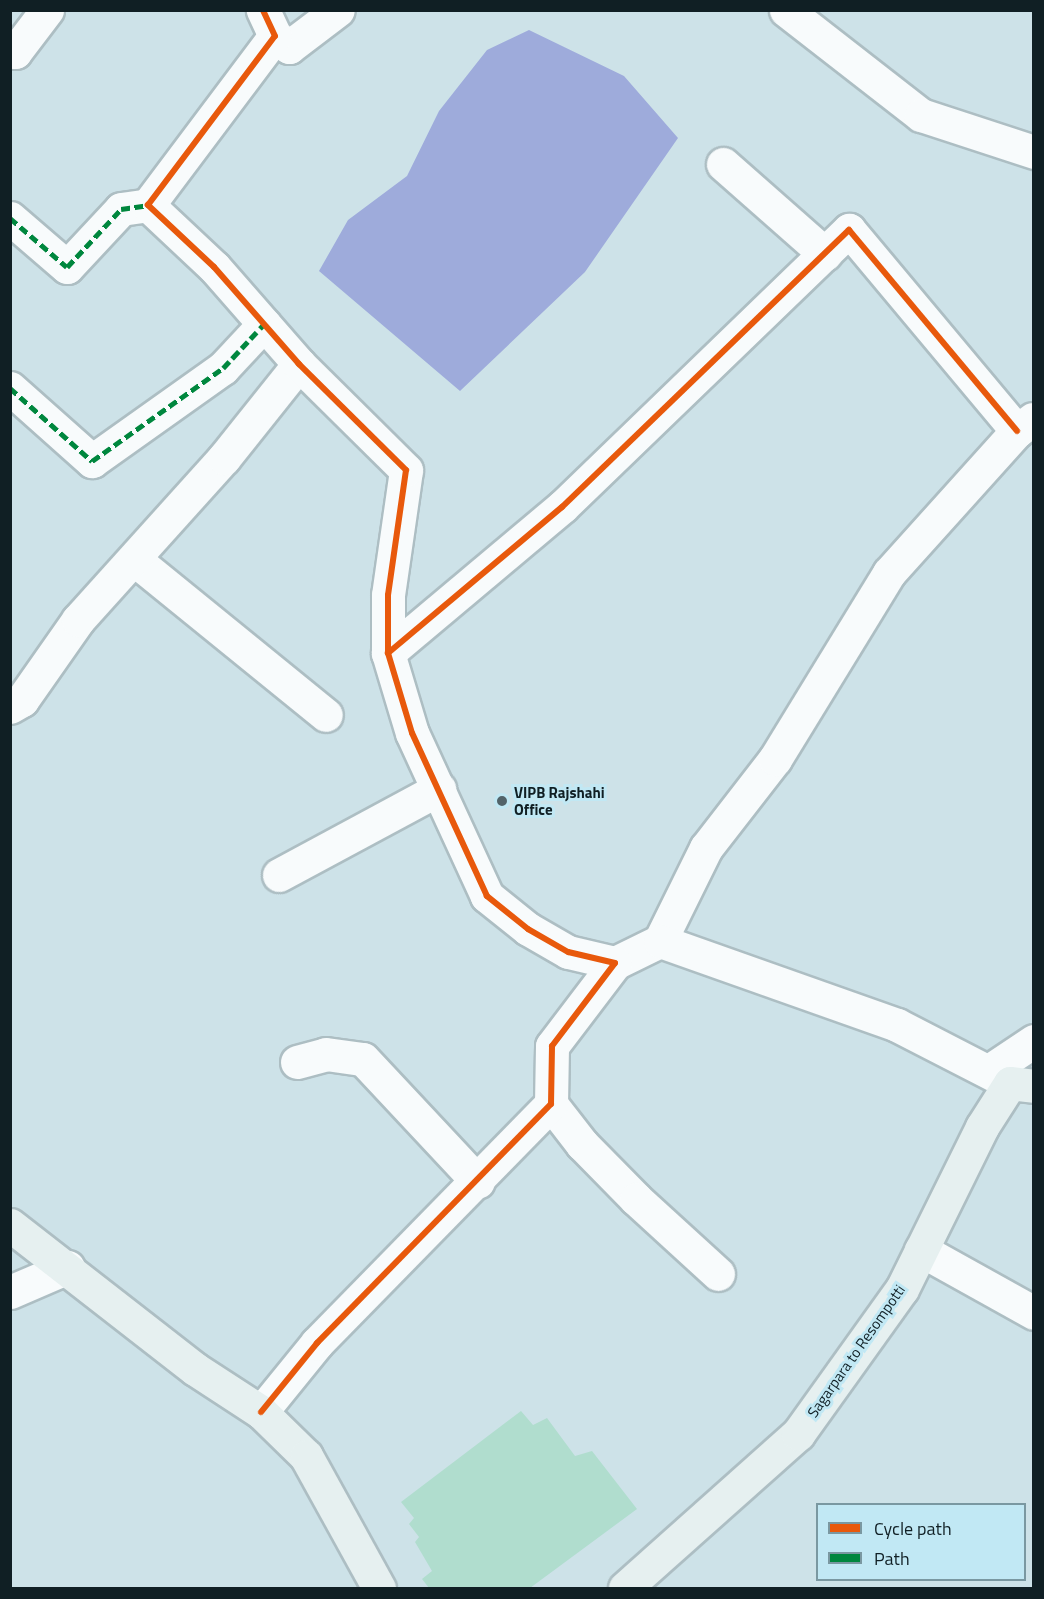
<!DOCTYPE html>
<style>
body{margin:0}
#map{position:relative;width:1044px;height:1599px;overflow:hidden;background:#cde2e8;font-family:"Titillium Web",sans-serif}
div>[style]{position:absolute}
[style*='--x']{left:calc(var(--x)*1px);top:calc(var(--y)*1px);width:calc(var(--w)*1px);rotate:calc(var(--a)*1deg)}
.green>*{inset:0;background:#b0ddce}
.water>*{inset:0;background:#9eabdb}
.roads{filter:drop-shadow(2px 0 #adbec3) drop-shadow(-2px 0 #adbec3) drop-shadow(0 2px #adbec3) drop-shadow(0 -2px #adbec3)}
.minor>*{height:33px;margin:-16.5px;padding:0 16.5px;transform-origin:16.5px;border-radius:16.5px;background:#f8fbfc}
.major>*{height:33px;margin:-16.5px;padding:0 16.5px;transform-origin:16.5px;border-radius:16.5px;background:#e6f0f0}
.quiet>*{height:4.5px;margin-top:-2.25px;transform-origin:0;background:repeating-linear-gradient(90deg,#00873e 0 9px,transparent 0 13.5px)}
.cycleway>*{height:6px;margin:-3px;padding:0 3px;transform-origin:3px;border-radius:3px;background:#e8590c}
.dots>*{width:16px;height:16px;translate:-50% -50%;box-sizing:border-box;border:3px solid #c1e8f4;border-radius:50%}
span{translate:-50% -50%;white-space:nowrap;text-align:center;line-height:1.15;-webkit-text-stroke:6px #c1e8f4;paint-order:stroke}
.poi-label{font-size:15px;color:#101f24;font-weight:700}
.left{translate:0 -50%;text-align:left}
.street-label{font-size:15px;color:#101f24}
.frame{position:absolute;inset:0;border:12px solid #101f24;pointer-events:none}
.legend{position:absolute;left:816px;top:1503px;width:210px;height:78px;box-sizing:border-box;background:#c1e8f4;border:2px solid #7a98a1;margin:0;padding:8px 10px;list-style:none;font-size:18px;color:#101f24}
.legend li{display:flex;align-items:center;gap:12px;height:30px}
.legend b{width:30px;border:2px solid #7a98a1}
</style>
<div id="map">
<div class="green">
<div style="clip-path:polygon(521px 1411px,533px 1425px,547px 1418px,575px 1456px,592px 1451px,637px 1509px,530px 1588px,429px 1588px,422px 1579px,432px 1571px,415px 1542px,419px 1537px,409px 1524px,414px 1518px,401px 1502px)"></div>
</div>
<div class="water">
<div style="clip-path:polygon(529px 30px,624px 76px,678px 138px,585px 272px,460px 391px,319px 271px,348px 220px,407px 176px,439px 111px,487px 50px)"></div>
</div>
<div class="roads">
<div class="minor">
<div style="--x:786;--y:10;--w:171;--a:37.9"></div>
<div style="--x:921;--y:115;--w:119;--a:18.1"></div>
<div style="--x:275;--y:36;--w:18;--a:38"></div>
<div style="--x:289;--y:47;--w:61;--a:-37.1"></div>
<div style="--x:10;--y:49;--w:6;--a:31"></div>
<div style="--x:15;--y:52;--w:53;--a:-52.7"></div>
<div style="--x:723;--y:164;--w:136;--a:41.4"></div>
<div style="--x:10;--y:218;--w:75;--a:40.7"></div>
<div style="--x:67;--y:267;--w:79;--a:-47"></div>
<div style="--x:121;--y:209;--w:27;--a:-8"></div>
<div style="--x:10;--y:388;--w:110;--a:41.7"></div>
<div style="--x:92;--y:461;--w:161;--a:-35.4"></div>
<div style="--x:223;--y:368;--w:60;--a:-47"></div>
<div style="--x:134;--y:559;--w:247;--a:39.1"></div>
<div style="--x:388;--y:653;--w:227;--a:-40"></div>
<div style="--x:562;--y:507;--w:399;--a:-44"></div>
<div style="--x:849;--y:230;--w:262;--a:50.1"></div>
<div style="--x:10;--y:707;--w:14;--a:-30"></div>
<div style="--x:22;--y:700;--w:98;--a:-55"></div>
<div style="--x:78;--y:620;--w:218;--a:-48"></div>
<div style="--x:224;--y:458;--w:120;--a:-51.4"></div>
<div style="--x:279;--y:875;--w:182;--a:-28.3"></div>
<div style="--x:660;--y:941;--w:104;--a:-63.7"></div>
<div style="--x:706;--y:848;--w:113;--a:-52.2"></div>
<div style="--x:775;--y:759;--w:218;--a:-58.5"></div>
<div style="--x:889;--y:573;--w:191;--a:-48"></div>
<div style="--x:1017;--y:431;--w:20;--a:-37"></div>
<div style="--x:615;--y:963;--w:50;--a:-26.1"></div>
<div style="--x:660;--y:941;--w:251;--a:19.5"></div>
<div style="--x:897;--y:1025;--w:127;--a:27.2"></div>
<div style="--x:297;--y:1062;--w:30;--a:-15"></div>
<div style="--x:326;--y:1054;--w:37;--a:8"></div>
<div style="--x:363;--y:1059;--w:168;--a:46.9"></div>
<div style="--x:989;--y:1071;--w:54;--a:-33.7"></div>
<div style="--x:551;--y:1104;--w:51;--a:52.2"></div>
<div style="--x:582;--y:1144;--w:77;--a:45.5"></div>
<div style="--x:636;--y:1199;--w:111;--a:42.4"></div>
<div style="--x:921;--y:1250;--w:129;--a:29.1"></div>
<div style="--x:10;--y:1292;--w:63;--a:-23.3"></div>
<div style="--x:261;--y:1412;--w:89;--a:-50.9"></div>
<div style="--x:317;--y:1343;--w:334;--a:-45.6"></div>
<div style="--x:551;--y:1104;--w:58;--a:-89"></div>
<div style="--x:552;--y:1046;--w:104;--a:-52.8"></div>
<div style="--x:615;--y:963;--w:48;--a:-166.8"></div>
<div style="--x:568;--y:952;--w:46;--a:-150.1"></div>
<div style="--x:528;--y:929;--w:53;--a:-141.2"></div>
<div style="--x:487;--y:896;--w:179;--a:-114.7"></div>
<div style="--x:412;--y:733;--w:84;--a:-106.7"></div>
<div style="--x:388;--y:653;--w:58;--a:-90"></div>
<div style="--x:388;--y:595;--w:126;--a:-81.8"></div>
<div style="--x:406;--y:470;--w:151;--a:-135.3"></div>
<div style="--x:299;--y:364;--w:129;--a:-131.2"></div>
<div style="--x:214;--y:267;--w:91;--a:-136.8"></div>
<div style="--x:148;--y:205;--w:211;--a:-53.1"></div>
<div style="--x:275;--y:36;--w:29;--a:-115"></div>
</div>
<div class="major">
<div style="--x:10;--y:1225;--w:234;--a:37.9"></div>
<div style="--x:195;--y:1369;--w:79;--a:33.1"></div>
<div style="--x:261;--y:1412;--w:63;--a:44.4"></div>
<div style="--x:306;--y:1456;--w:151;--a:61.1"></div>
<div style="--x:625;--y:1588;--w:232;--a:-41.7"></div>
<div style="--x:798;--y:1434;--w:178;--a:-54.4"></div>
<div style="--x:902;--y:1289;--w:181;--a:-63.7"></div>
<div style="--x:982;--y:1127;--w:52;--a:-57.5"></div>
<div style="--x:1010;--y:1083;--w:24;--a:7"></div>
</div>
</div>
<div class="quiet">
<div style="--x:10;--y:218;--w:75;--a:40.7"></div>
<div style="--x:67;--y:267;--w:79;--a:-47"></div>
<div style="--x:121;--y:209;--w:27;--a:-8"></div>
<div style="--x:10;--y:388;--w:110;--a:41.7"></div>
<div style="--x:92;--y:461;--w:161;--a:-35.4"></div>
<div style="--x:223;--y:368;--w:60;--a:-47"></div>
</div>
<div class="cycleway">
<div style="--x:388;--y:653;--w:227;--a:-40"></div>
<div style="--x:562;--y:507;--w:399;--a:-44"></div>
<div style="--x:849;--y:230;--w:262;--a:50.1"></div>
<div style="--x:261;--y:1412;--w:89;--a:-50.9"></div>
<div style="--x:317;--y:1343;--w:334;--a:-45.6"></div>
<div style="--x:551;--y:1104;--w:58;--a:-89"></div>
<div style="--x:552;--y:1046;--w:104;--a:-52.8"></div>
<div style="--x:615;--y:963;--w:48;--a:-166.8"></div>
<div style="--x:568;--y:952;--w:46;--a:-150.1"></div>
<div style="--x:528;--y:929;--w:53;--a:-141.2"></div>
<div style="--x:487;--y:896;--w:179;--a:-114.7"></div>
<div style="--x:412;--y:733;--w:84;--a:-106.7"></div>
<div style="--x:388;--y:653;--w:58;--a:-90"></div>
<div style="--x:388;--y:595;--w:126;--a:-81.8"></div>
<div style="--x:406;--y:470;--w:151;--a:-135.3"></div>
<div style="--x:299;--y:364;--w:129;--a:-131.2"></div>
<div style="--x:214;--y:267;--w:91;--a:-136.8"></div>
<div style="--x:148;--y:205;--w:211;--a:-53.1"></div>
<div style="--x:275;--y:36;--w:29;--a:-115"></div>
</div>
<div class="dots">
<div style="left:502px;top:801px;background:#526369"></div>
</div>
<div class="poi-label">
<span class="left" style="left:514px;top:801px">VIPB Rajshahi<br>Office</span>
</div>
<div class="street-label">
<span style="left:856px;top:1351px;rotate:-55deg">Sagarpara to Resompotti</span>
</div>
<div class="frame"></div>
<ul class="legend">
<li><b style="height:8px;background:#e8590c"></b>Cycle path</li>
<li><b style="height:8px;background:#00873e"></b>Path</li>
</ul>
</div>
